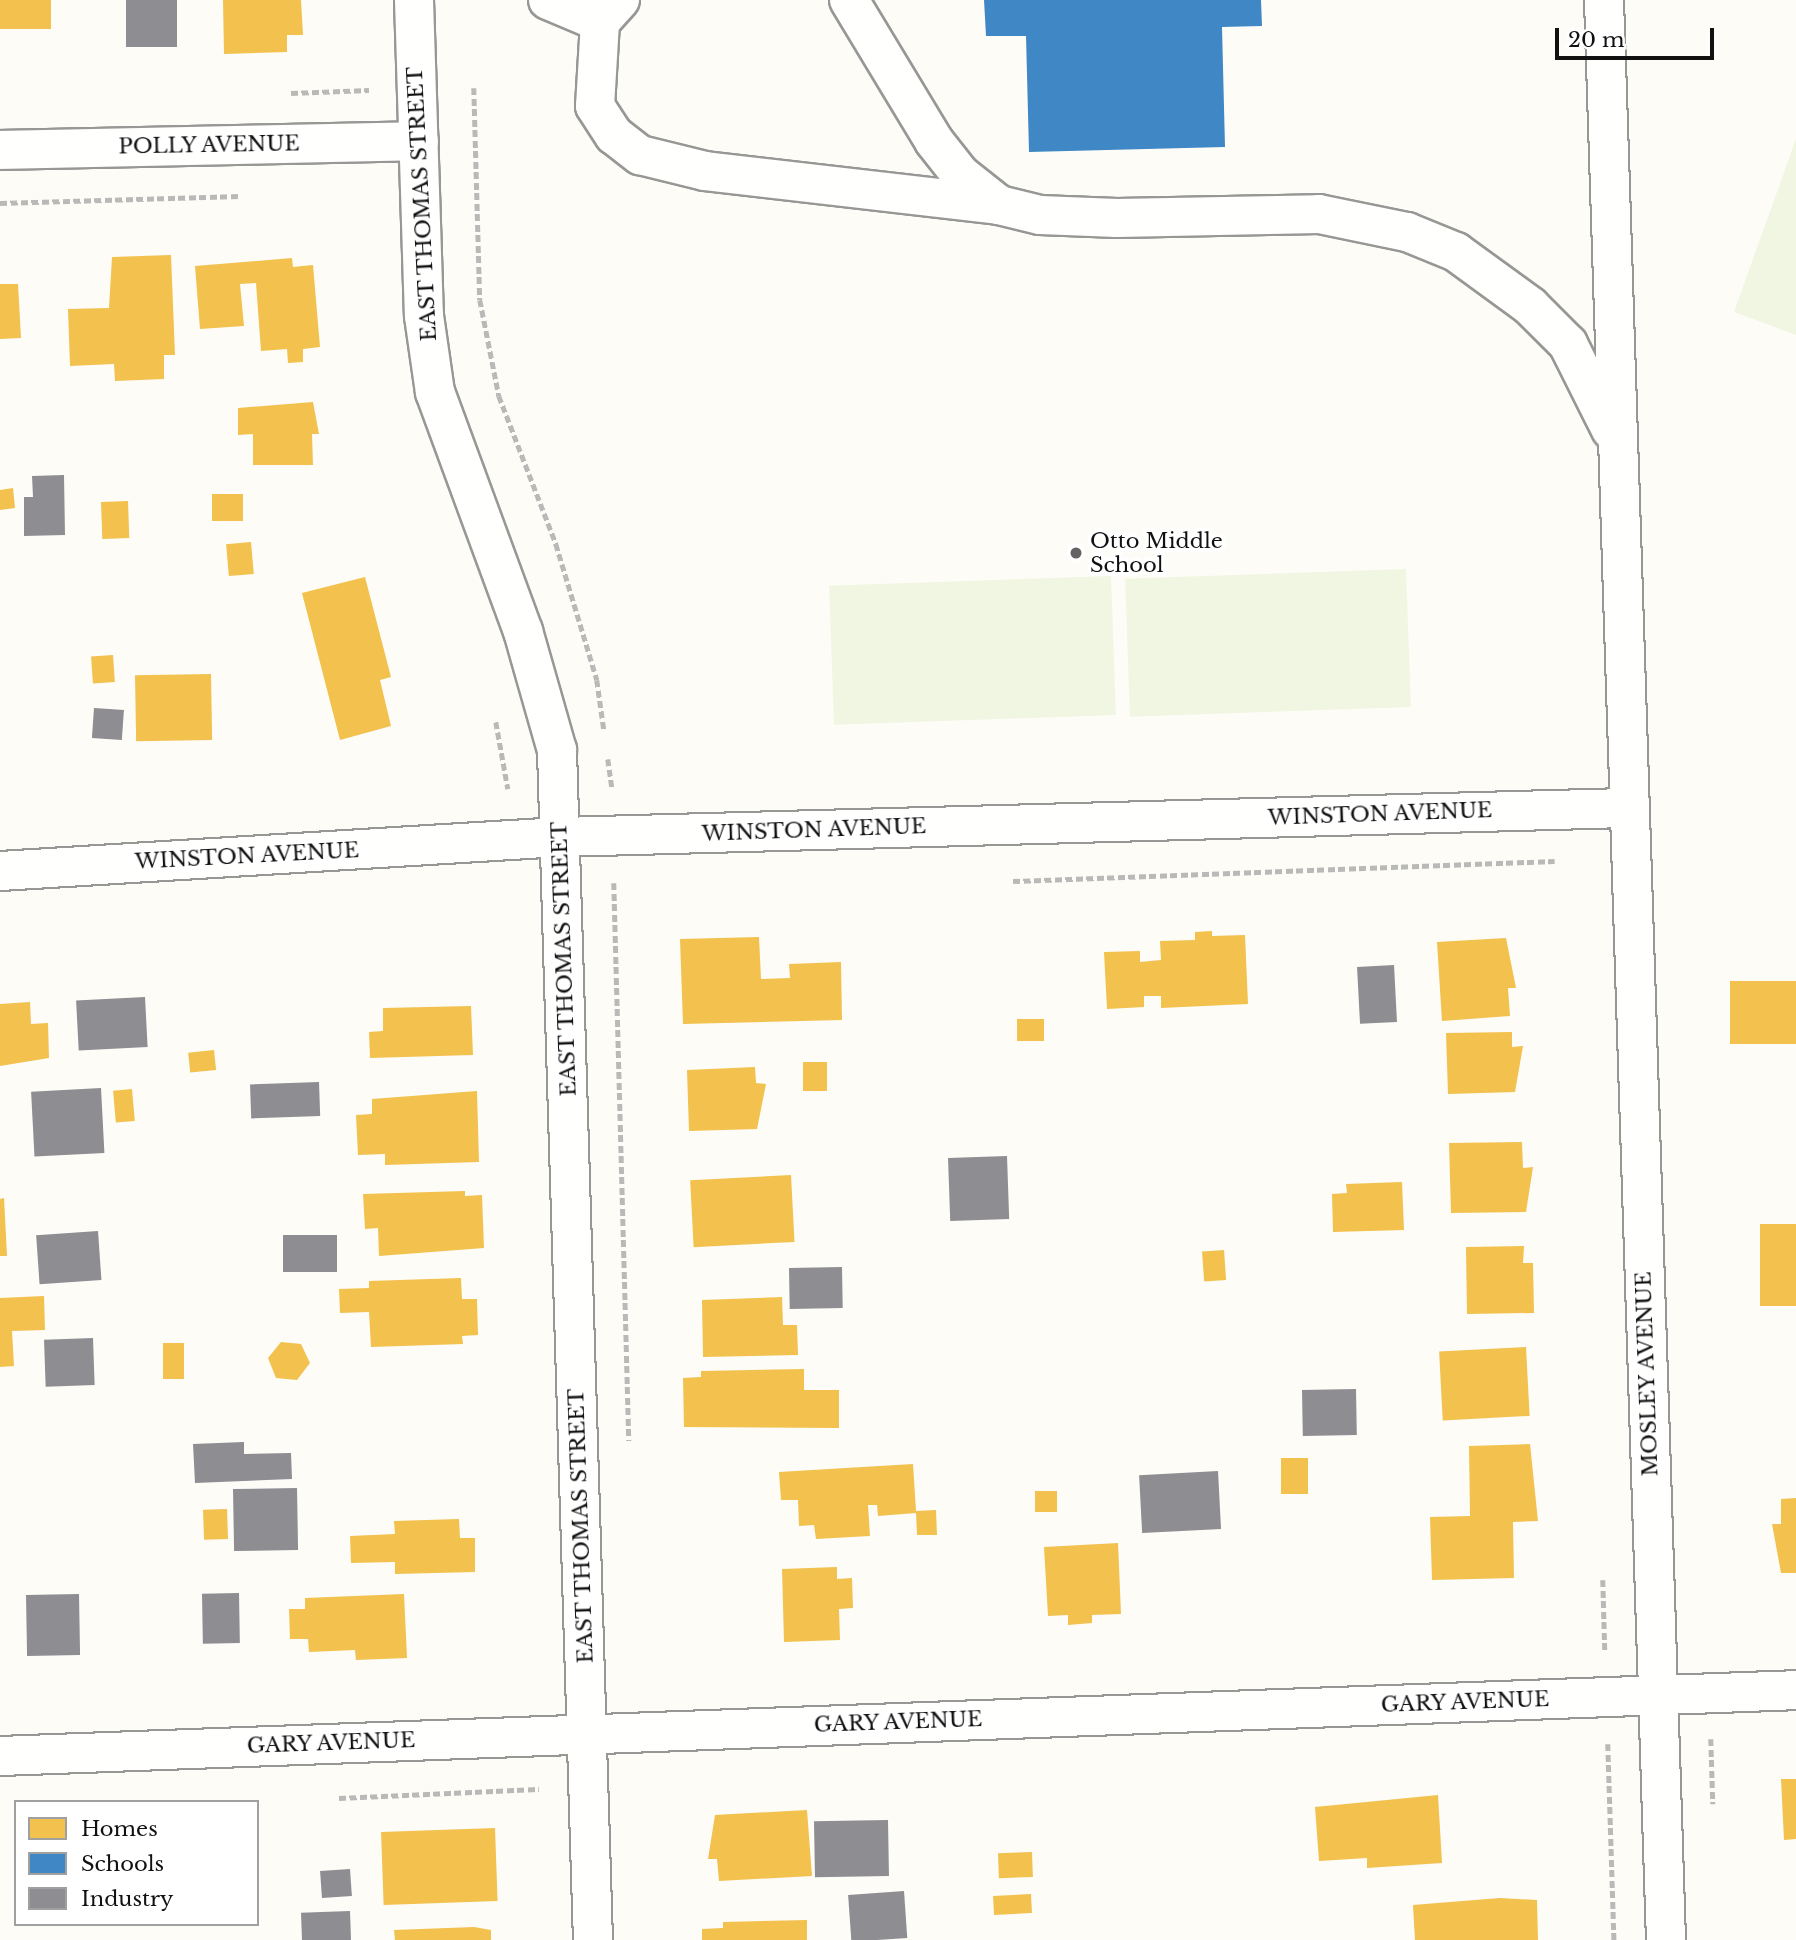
<!DOCTYPE html>
<style>
body{margin:0}
#map{position:relative;width:1796px;height:1940px;overflow:hidden;background:#fdfcf7;font-family:"Libre Baskerville",serif}
div>[style]{position:absolute}
[style*='--x']{left:calc(var(--x)*1px);top:calc(var(--y)*1px);width:calc(var(--w)*1px);rotate:calc(var(--a)*1deg)}
.pitch>*{inset:0;background:#f0f6e1;transform-origin:0 0}
.homes>*{inset:0;background:#f2c14e;transform-origin:0 0}
.schools>*{inset:0;background:#3f88c5}
.industry>*{inset:0;background:#8d8d92;transform-origin:0 0}
.path>*{height:4.5px;margin-top:-2.25px;transform-origin:0;background:repeating-linear-gradient(90deg,#b9b9b8 0 7px,transparent 0 10.5px)}
.roads{filter:drop-shadow(2px 0 #979795) drop-shadow(-2px 0 #979795) drop-shadow(0 2px #979795) drop-shadow(0 -2px #979795)}
.minor>*{height:38px;margin:-19px;padding:0 19px;transform-origin:19px;border-radius:19px;background:#fffffe}
.dots>*{width:19px;height:19px;translate:-50% -50%;box-sizing:border-box;border:4px solid #fff;border-radius:50%}
span{translate:-50% -50%;white-space:nowrap;text-align:center;line-height:1.15;-webkit-text-stroke:7px #fff;paint-order:stroke}
.street-label{font-size:21px;color:#111}
.poi-label{font-size:21px;color:#111}
.left{translate:0 -50%;text-align:left}
.legend{position:absolute;left:14px;top:1800px;width:245px;height:126px;box-sizing:border-box;background:#fff;border:2px solid #a0a0a0;margin:0;padding:9px 12px;list-style:none;font-size:21px;color:#111}
.legend li{display:flex;align-items:center;gap:14px;height:35px}
.legend b{width:35px;border:2px solid #a0a0a0}
.scale{position:absolute;left:1555px;top:28px;width:159px;height:32px;box-sizing:border-box;border:4px solid #111;border-top:0;padding-left:9px;font-size:21px;line-height:24px;white-space:nowrap;color:#111;-webkit-text-stroke:5px #fff;paint-order:stroke}
</style>
<div id="map">
<div class="pitch">
<div style="clip-path:polygon(1796px 139px,1796px 335px,1734px 312px)"></div>
<div style="left:1406px;top:569px;width:138px;height:281px;rotate:88deg"></div>
<div style="left:1111px;top:576px;width:139px;height:282px;rotate:88deg"></div>
</div>
<div class="homes">
<div style="left:0;top:0;width:51px;height:29px"></div>
<div style="clip-path:polygon(223px 0,301px 0,303px 35px,287px 35px,287px 52px,224px 54px)"></div>
<div style="clip-path:polygon(171px 255px,175px 355px,164px 355px,164px 379px,115px 381px,114px 364px,70px 366px,68px 309px,109px 308px,112px 257px)"></div>
<div style="clip-path:polygon(292px 258px,293px 267px,313px 265px,320px 347px,303px 349px,303px 362px,288px 363px,287px 349px,261px 351px,256px 283px,240px 284px,244px 326px,200px 329px,195px 266px)"></div>
<div style="clip-path:polygon(0 284px,18px 284px,21px 338px,0 339px)"></div>
<div style="clip-path:polygon(313px 402px,319px 434px,312px 434px,313px 465px,253px 465px,253px 434px,238px 435px,238px 408px)"></div>
<div style="clip-path:polygon(13px 488px,15px 508px,0 510px,0 490px)"></div>
<div style="left:243px;top:494px;width:27px;height:31px;rotate:90deg"></div>
<div style="left:128px;top:501px;width:37px;height:27px;rotate:88deg"></div>
<div style="left:251px;top:542px;width:32px;height:25px;rotate:85deg"></div>
<div style="clip-path:polygon(365px 577px,391px 677px,380px 680px,391px 726px,340px 740px,302px 593px)"></div>
<div style="left:113px;top:655px;width:27px;height:22px;rotate:86deg"></div>
<div style="left:211px;top:674px;width:66px;height:76px;rotate:89deg"></div>
<div style="clip-path:polygon(1212px 931px,1212px 936px,1245px 935px,1248px 1004px,1161px 1008px,1161px 996px,1144px 996px,1144px 1007px,1107px 1009px,1104px 952px,1140px 951px,1140px 962px,1161px 960px,1160px 941px,1195px 940px,1195px 932px)"></div>
<div style="clip-path:polygon(759px 937px,761px 979px,790px 978px,789px 964px,841px 962px,842px 1020px,683px 1024px,680px 939px)"></div>
<div style="clip-path:polygon(1506px 938px,1516px 988px,1508px 988px,1510px 1016px,1442px 1021px,1437px 942px)"></div>
<div style="left:1796px;top:981px;width:63px;height:66px;rotate:90deg"></div>
<div style="clip-path:polygon(30px 1002px,31px 1024px,48px 1023px,49px 1058px,0 1066px,0 1004px)"></div>
<div style="clip-path:polygon(471px 1006px,473px 1055px,370px 1058px,369px 1032px,383px 1031px,383px 1008px)"></div>
<div style="left:1017px;top:1019px;width:27px;height:22px"></div>
<div style="clip-path:polygon(1512px 1032px,1512px 1047px,1523px 1046px,1515px 1092px,1448px 1094px,1446px 1033px)"></div>
<div style="left:214px;top:1050px;width:20px;height:26px;rotate:84deg"></div>
<div style="left:803px;top:1062px;width:24px;height:29px"></div>
<div style="clip-path:polygon(755px 1067px,756px 1083px,766px 1084px,757px 1129px,689px 1131px,687px 1070px)"></div>
<div style="left:132px;top:1089px;width:32px;height:19px;rotate:85deg"></div>
<div style="clip-path:polygon(477px 1091px,479px 1162px,385px 1165px,385px 1154px,358px 1155px,356px 1115px,372px 1114px,372px 1099px)"></div>
<div style="clip-path:polygon(1522px 1142px,1523px 1168px,1533px 1167px,1526px 1212px,1451px 1213px,1449px 1143px)"></div>
<div style="left:791px;top:1175px;width:67px;height:101px;rotate:87deg"></div>
<div style="clip-path:polygon(1402px 1182px,1404px 1230px,1333px 1232px,1332px 1194px,1347px 1193px,1346px 1184px)"></div>
<div style="clip-path:polygon(465px 1191px,465px 1196px,482px 1195px,484px 1248px,379px 1256px,378px 1228px,365px 1229px,363px 1194px)"></div>
<div style="clip-path:polygon(4px 1198px,7px 1256px,0 1256px,0 1199px)"></div>
<div style="left:1796px;top:1224px;width:82px;height:36px;rotate:90deg"></div>
<div style="clip-path:polygon(1524px 1246px,1523px 1263px,1533px 1263px,1534px 1313px,1467px 1314px,1466px 1247px)"></div>
<div style="left:1224px;top:1250px;width:30px;height:22px;rotate:86deg"></div>
<div style="clip-path:polygon(461px 1278px,462px 1299px,477px 1299px,478px 1335px,462px 1336px,463px 1344px,371px 1347px,369px 1312px,340px 1313px,339px 1289px,369px 1288px,369px 1281px)"></div>
<div style="clip-path:polygon(44px 1296px,45px 1330px,12px 1331px,14px 1366px,0 1367px,0 1298px)"></div>
<div style="clip-path:polygon(782px 1297px,783px 1325px,797px 1325px,798px 1355px,703px 1357px,702px 1300px)"></div>
<div style="clip-path:polygon(281px 1342px,301px 1344px,310px 1363px,297px 1380px,276px 1378px,268px 1358px)"></div>
<div style="left:163px;top:1343px;width:21px;height:36px"></div>
<div style="left:1526px;top:1347px;width:69px;height:87px;rotate:87deg"></div>
<div style="clip-path:polygon(804px 1369px,804px 1390px,839px 1390px,839px 1428px,684px 1427px,683px 1378px,701px 1377px,701px 1371px)"></div>
<div style="clip-path:polygon(1530px 1444px,1538px 1521px,1513px 1522px,1514px 1578px,1432px 1580px,1430px 1517px,1470px 1516px,1469px 1446px)"></div>
<div style="left:1308px;top:1458px;width:36px;height:27px;rotate:90deg"></div>
<div style="clip-path:polygon(913px 1464px,916px 1511px,936px 1510px,937px 1535px,917px 1535px,916px 1513px,878px 1516px,877px 1505px,868px 1505px,870px 1536px,816px 1539px,814px 1525px,799px 1526px,798px 1500px,781px 1500px,779px 1472px)"></div>
<div style="left:1035px;top:1491px;width:22px;height:21px"></div>
<div style="clip-path:polygon(1796px 1498px,1796px 1573px,1781px 1573px,1772px 1524px,1781px 1524px,1781px 1499px)"></div>
<div style="left:227px;top:1509px;width:30px;height:24px;rotate:88deg"></div>
<div style="clip-path:polygon(459px 1519px,460px 1538px,475px 1538px,475px 1572px,395px 1574px,395px 1562px,351px 1563px,350px 1536px,395px 1534px,394px 1521px)"></div>
<div style="clip-path:polygon(1118px 1543px,1121px 1614px,1092px 1615px,1092px 1623px,1068px 1625px,1068px 1615px,1048px 1616px,1044px 1547px)"></div>
<div style="clip-path:polygon(837px 1567px,837px 1579px,852px 1578px,853px 1608px,839px 1609px,840px 1640px,784px 1642px,782px 1569px)"></div>
<div style="clip-path:polygon(404px 1594px,407px 1658px,356px 1660px,355px 1650px,309px 1652px,308px 1639px,290px 1639px,289px 1609px,305px 1609px,305px 1598px)"></div>
<div style="clip-path:polygon(1781px 1779px,1796px 1779px,1796px 1839px,1784px 1840px)"></div>
<div style="clip-path:polygon(1438px 1795px,1442px 1863px,1367px 1868px,1367px 1858px,1319px 1861px,1315px 1807px)"></div>
<div style="clip-path:polygon(807px 1810px,812px 1876px,719px 1881px,717px 1859px,708px 1859px,715px 1815px)"></div>
<div style="left:495px;top:1828px;width:73px;height:114px;rotate:88deg"></div>
<div style="left:1032px;top:1852px;width:25px;height:34px;rotate:88deg"></div>
<div style="left:1031px;top:1894px;width:19px;height:38px;rotate:87deg"></div>
<div style="clip-path:polygon(1500px 1898px,1537px 1900px,1538px 1940px,1415px 1940px,1413px 1905px)"></div>
<div style="clip-path:polygon(807px 1920px,807px 1940px,702px 1940px,702px 1929px,723px 1928px,723px 1922px)"></div>
<div style="clip-path:polygon(474px 1927px,491px 1930px,491px 1940px,395px 1940px,394px 1930px)"></div>
</div>
<div class="schools">
<div style="clip-path:polygon(984px 0,1261px 0,1262px 26px,1222px 27px,1225px 147px,1029px 152px,1026px 36px,986px 36px)"></div>
</div>
<div class="industry">
<div style="left:126px;top:0;width:51px;height:47px"></div>
<div style="clip-path:polygon(64px 475px,65px 535px,24px 536px,24px 497px,33px 497px,32px 476px)"></div>
<div style="left:94px;top:708px;width:30px;height:30px;rotate:4deg"></div>
<div style="left:1394px;top:965px;width:57px;height:37px;rotate:87deg"></div>
<div style="left:145px;top:997px;width:50px;height:69px;rotate:87deg"></div>
<div style="left:319px;top:1082px;width:34px;height:69px;rotate:88deg"></div>
<div style="left:101px;top:1088px;width:65px;height:70px;rotate:87deg"></div>
<div style="left:1007px;top:1156px;width:63px;height:59px;rotate:88deg"></div>
<div style="left:98px;top:1231px;width:49px;height:62px;rotate:86deg"></div>
<div style="left:283px;top:1235px;width:54px;height:37px"></div>
<div style="left:842px;top:1267px;width:41px;height:53px;rotate:89deg"></div>
<div style="left:93px;top:1338px;width:47px;height:49px;rotate:88deg"></div>
<div style="left:1356px;top:1389px;width:46px;height:54px;rotate:89deg"></div>
<div style="clip-path:polygon(244px 1442px,244px 1454px,291px 1453px,292px 1479px,195px 1483px,193px 1444px)"></div>
<div style="left:1218px;top:1471px;width:58px;height:79px;rotate:87deg"></div>
<div style="left:297px;top:1488px;width:62px;height:64px;rotate:89deg"></div>
<div style="left:239px;top:1593px;width:50px;height:37px;rotate:89deg"></div>
<div style="left:79px;top:1594px;width:61px;height:53px;rotate:89deg"></div>
<div style="left:888px;top:1820px;width:56px;height:74px;rotate:89deg"></div>
<div style="left:350px;top:1869px;width:27px;height:30px;rotate:86deg"></div>
<div style="left:904px;top:1891px;width:47px;height:56px;rotate:86deg"></div>
<div style="left:350px;top:1911px;width:29px;height:49px;rotate:88deg"></div>
</div>
<div class="path">
<div style="--x:474;--y:88;--w:212;--a:88.4"></div>
<div style="--x:480;--y:300;--w:98;--a:78.8"></div>
<div style="--x:499;--y:396;--w:159;--a:68.9"></div>
<div style="--x:556;--y:544;--w:142;--a:73.2"></div>
<div style="--x:597;--y:680;--w:50;--a:82"></div>
<div style="--x:291;--y:93;--w:78;--a:-2.2"></div>
<div style="--x:0;--y:203;--w:240;--a:-1.7"></div>
<div style="--x:496;--y:722;--w:68;--a:79.8"></div>
<div style="--x:608;--y:759;--w:29;--a:82"></div>
<div style="--x:1013;--y:881;--w:542;--a:-2.11"></div>
<div style="--x:614;--y:883;--w:558;--a:88.46"></div>
<div style="--x:1603;--y:1580;--w:71;--a:88.4"></div>
<div style="--x:1711;--y:1739;--w:65;--a:88.2"></div>
<div style="--x:1608;--y:1744;--w:196;--a:88.2"></div>
<div style="--x:339;--y:1798;--w:200;--a:-2.6"></div>
</div>
<div class="roads">
<div class="minor">
<div style="--x:414;--y:0;--w:316;--a:88.2"></div>
<div style="--x:424;--y:316;--w:77;--a:81.8"></div>
<div style="--x:435;--y:392;--w:255;--a:69.8"></div>
<div style="--x:523;--y:631;--w:124;--a:74.1"></div>
<div style="--x:557;--y:750;--w:1191;--a:88.27"></div>
<div style="--x:548;--y:0;--w:56;--a:22.9"></div>
<div style="--x:600;--y:22;--w:30;--a:-48"></div>
<div style="--x:849;--y:0;--w:165;--a:58.9"></div>
<div style="--x:934;--y:141;--w:42;--a:51.8"></div>
<div style="--x:960;--y:174;--w:50;--a:38.5"></div>
<div style="--x:999;--y:205;--w:42;--a:13.7"></div>
<div style="--x:1040;--y:215;--w:77;--a:2.2"></div>
<div style="--x:1117;--y:218;--w:202;--a:-1.1"></div>
<div style="--x:1319;--y:214;--w:90;--a:11.6"></div>
<div style="--x:1407;--y:232;--w:53;--a:22.2"></div>
<div style="--x:1456;--y:252;--w:92;--a:36.1"></div>
<div style="--x:1530;--y:306;--w:54;--a:45"></div>
<div style="--x:1568;--y:344;--w:96;--a:63.4"></div>
<div style="--x:1604;--y:0;--w:1941;--a:88.17"></div>
<div style="--x:600;--y:22;--w:84;--a:93.4"></div>
<div style="--x:595;--y:106;--w:35;--a:57"></div>
<div style="--x:614;--y:135;--w:33;--a:38"></div>
<div style="--x:640;--y:155;--w:67;--a:13.8"></div>
<div style="--x:705;--y:171;--w:296;--a:6.6"></div>
<div style="--x:0;--y:150;--w:419;--a:-1.2"></div>
<div style="--x:0;--y:871;--w:562;--a:-3.47"></div>
<div style="--x:561;--y:837;--w:1067;--a:-1.56"></div>
<div style="--x:0;--y:1756;--w:1797;--a:-2.1"></div>
</div>
</div>
<div class="dots">
<div style="left:1076px;top:553px;background:#646362"></div>
</div>
<div class="street-label">
<span style="left:209px;top:145px;rotate:-1deg">POLLY AVENUE</span>
<span style="left:422px;top:204px;rotate:-93deg">EAST THOMAS STREET</span>
<span style="left:1380px;top:814px;rotate:-2deg">WINSTON AVENUE</span>
<span style="left:814px;top:830px;rotate:-2deg">WINSTON AVENUE</span>
<span style="left:247px;top:856px;rotate:-3deg">WINSTON AVENUE</span>
<span style="left:564px;top:959px;rotate:-92deg">EAST THOMAS STREET</span>
<span style="left:1647px;top:1374px;rotate:-92deg">MOSLEY AVENUE</span>
<span style="left:581px;top:1526px;rotate:-92deg">EAST THOMAS STREET</span>
<span style="left:1465px;top:1702px;rotate:-2deg">GARY AVENUE</span>
<span style="left:898px;top:1722px;rotate:-2deg">GARY AVENUE</span>
<span style="left:331px;top:1743px;rotate:-2deg">GARY AVENUE</span>
</div>
<div class="poi-label">
<span class="left" style="left:1090px;top:553px">Otto Middle<br>School</span>
</div>
<ul class="legend">
<li><b style="height:19px;background:#f2c14e"></b>Homes</li>
<li><b style="height:19px;background:#3f88c5"></b>Schools</li>
<li><b style="height:19px;background:#8d8d92"></b>Industry</li>
</ul>
<div class="scale">20 m</div>
</div>
